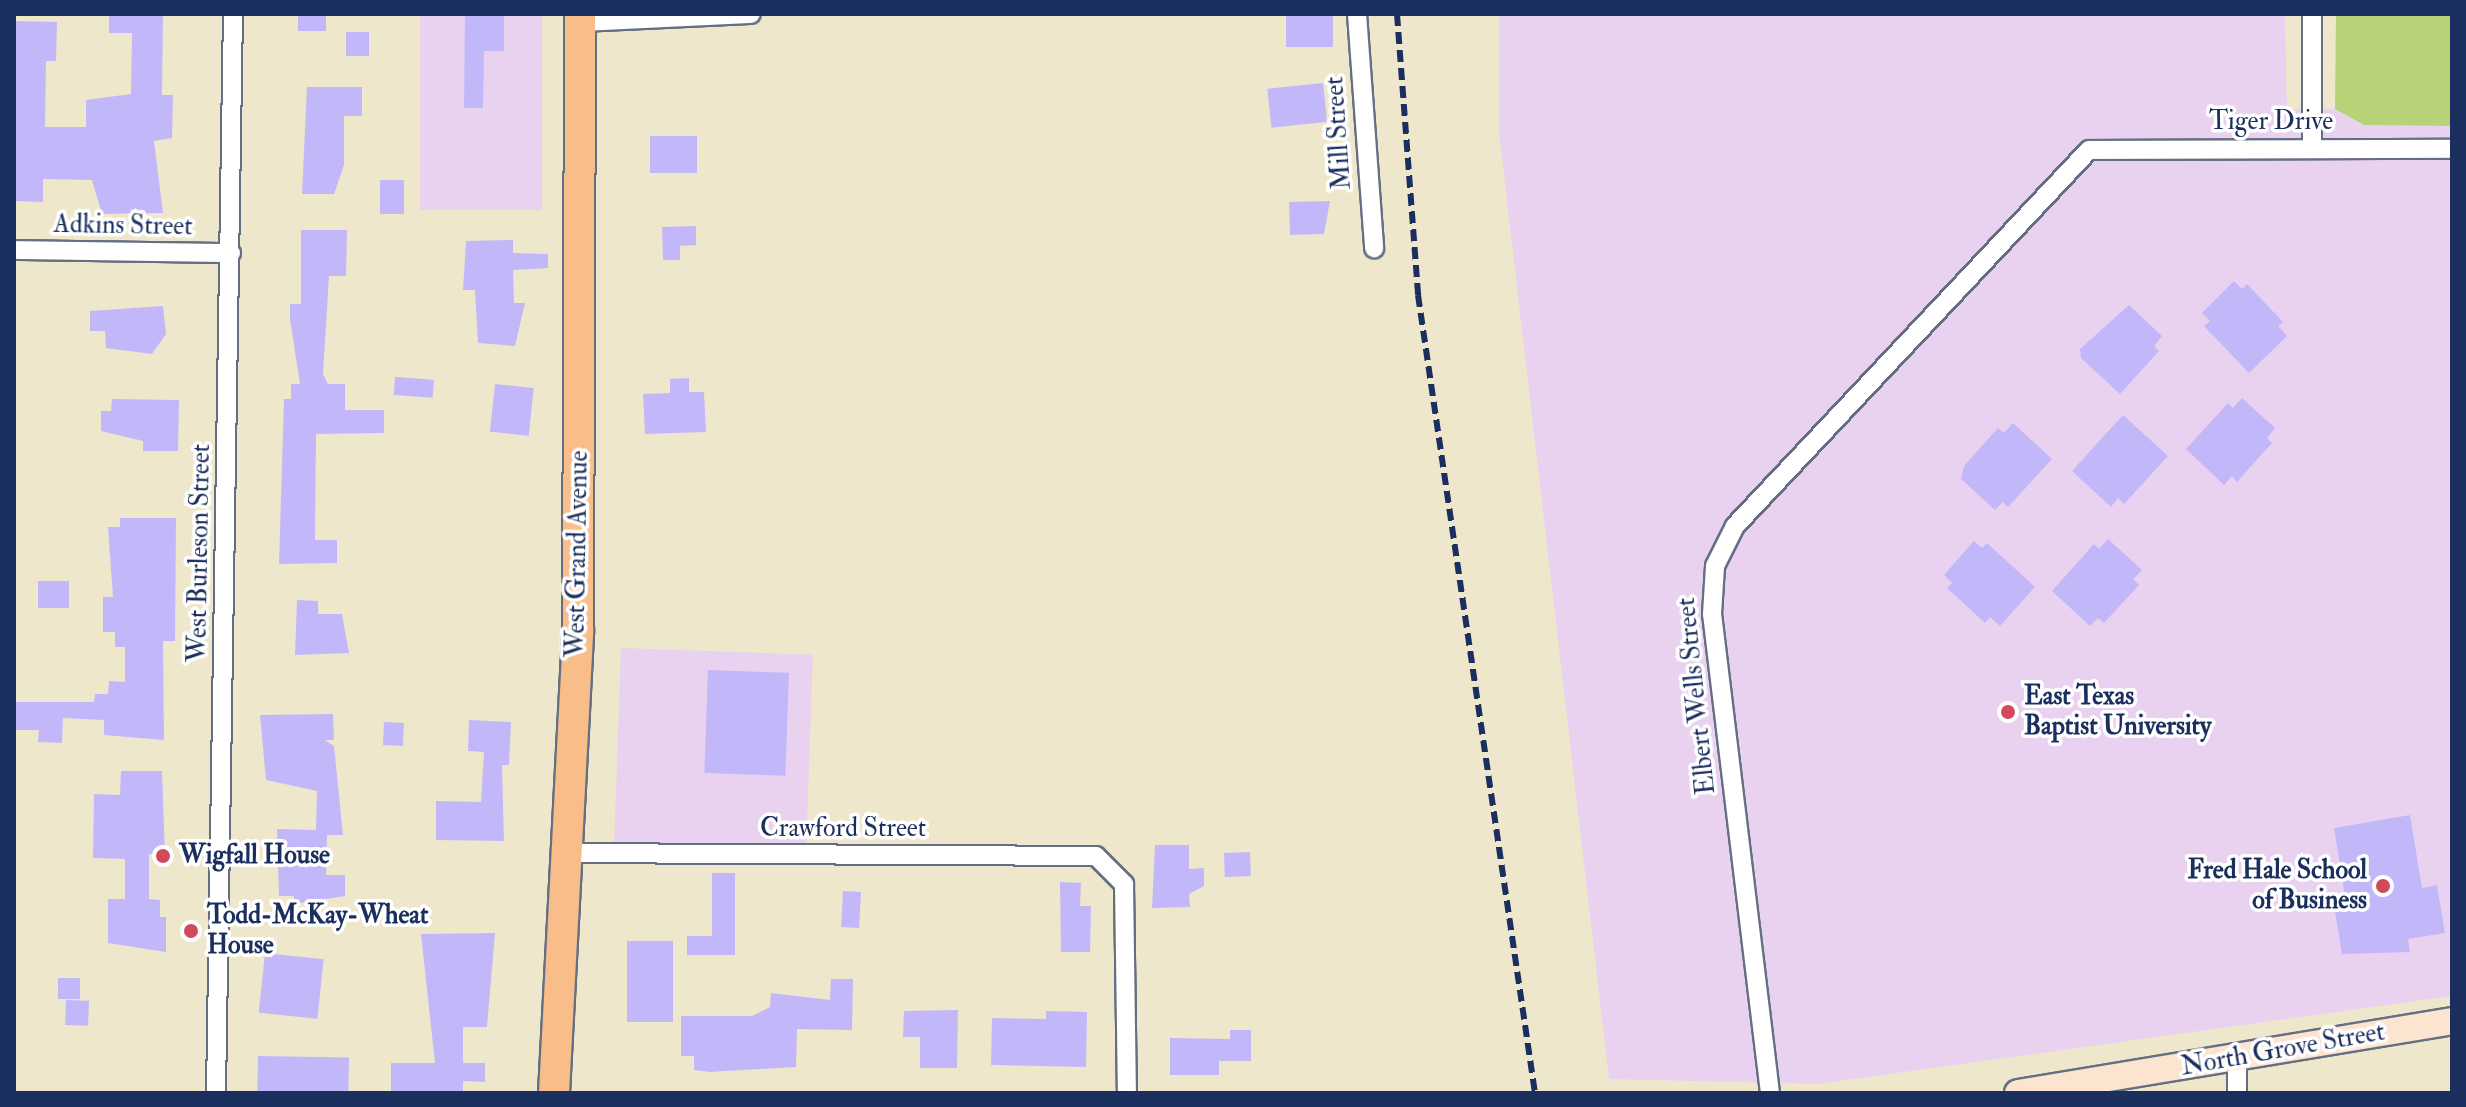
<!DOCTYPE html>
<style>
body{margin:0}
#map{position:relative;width:2466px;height:1107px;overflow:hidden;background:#efe7cc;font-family:"IM FELL Double Pica",serif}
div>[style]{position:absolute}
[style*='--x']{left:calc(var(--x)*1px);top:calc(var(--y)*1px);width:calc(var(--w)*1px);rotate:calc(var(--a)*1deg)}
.built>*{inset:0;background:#e8d2ef;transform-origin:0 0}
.green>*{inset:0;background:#b8d277}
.building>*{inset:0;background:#c2b8f9;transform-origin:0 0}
.roads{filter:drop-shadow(2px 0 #656f84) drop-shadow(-2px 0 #656f84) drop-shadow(0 2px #656f84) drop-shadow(0 -2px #656f84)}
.minor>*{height:18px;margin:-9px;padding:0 9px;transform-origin:9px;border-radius:9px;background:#fff}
.secondary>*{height:26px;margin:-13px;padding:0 13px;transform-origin:13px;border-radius:13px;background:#fce5d0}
.trunk>*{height:30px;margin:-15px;padding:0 15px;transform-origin:15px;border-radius:15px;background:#f8bd89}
.rail>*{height:6px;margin-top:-3px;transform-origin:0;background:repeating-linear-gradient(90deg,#1b2f5e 0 12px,transparent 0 18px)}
.dots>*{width:22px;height:22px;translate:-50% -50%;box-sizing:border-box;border:4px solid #fff;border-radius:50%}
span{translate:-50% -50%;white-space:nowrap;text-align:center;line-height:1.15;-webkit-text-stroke:7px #fff;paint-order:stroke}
.street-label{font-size:26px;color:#1b2f5e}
.poi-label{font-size:26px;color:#1b2f5e;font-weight:700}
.left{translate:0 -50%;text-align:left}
.right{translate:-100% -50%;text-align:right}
.frame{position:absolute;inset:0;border:16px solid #1b2f5e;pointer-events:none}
</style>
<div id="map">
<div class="built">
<div style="left:420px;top:14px;width:122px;height:196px"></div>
<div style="clip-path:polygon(1499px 14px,2285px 14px,2287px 109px,2335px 109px,2364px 125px,2452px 126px,2452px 996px,1817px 1084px,1609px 1079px,1499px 132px)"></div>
<div style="left:621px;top:648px;width:192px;height:194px;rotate:2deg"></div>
</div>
<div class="green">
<div style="clip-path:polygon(2336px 14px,2452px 14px,2452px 126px,2364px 125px,2335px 109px)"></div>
</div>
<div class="building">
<div style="clip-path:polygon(109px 14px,163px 14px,162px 95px,173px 95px,172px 138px,154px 141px,163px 213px,102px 214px,92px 180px,43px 179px,43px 202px,14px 201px,14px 21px,57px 22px,56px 61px,46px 61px,45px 127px,86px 127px,86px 100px,131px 94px,132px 33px,109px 33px)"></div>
<div style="left:298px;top:14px;width:28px;height:17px"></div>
<div style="clip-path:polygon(465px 14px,504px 14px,504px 51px,484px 51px,483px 108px,464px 108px)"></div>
<div style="left:1286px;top:14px;width:47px;height:33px"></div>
<div style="left:346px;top:32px;width:23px;height:24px"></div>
<div style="left:1323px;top:83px;width:39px;height:56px;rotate:84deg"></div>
<div style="clip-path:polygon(307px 87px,362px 87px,362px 116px,344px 116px,344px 165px,334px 194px,302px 194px)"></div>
<div style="left:697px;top:136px;width:37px;height:47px;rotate:90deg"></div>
<div style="left:380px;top:180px;width:24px;height:34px"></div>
<div style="clip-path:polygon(1330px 201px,1324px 234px,1290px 235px,1289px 202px)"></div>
<div style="clip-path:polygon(696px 226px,696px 245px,680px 246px,680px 260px,663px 260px,662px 227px)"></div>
<div style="clip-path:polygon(301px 230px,347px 230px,346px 276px,329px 276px,323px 374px,328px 384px,345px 384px,345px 410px,384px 410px,384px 433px,316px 434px,315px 540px,337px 540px,337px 563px,279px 564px,284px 399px,291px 399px,291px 384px,300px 384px,290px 319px,290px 304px,301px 304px)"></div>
<div style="clip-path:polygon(513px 240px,513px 253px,548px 254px,548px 268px,513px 270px,514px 303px,525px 303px,515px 346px,478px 343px,475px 290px,463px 290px,466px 241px)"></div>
<div style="clip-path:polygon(2234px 281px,2242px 289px,2247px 284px,2283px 322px,2278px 326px,2287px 336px,2249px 373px,2204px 326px,2210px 321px,2202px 313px)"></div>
<div style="clip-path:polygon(2129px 305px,2162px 336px,2154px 346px,2159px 351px,2120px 394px,2081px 358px,2080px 349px)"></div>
<div style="clip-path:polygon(163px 306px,166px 334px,152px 354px,106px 348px,105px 331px,90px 331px,90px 311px)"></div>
<div style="left:395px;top:377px;width:39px;height:18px;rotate:4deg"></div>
<div style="clip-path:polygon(689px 378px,689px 392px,704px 392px,706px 432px,645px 434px,643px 394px,670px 393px,670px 379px)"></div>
<div style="left:495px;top:384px;width:39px;height:48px;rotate:6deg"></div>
<div style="clip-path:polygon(2242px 398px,2275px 428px,2267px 438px,2272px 443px,2237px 482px,2232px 476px,2224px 485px,2186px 449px,2228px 403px,2233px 408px)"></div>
<div style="clip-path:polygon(112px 399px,179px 400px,178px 451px,143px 451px,143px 441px,101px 431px,101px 411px,111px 411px)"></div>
<div style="clip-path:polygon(2123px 415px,2168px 456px,2124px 504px,2118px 498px,2111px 507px,2072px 471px)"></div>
<div style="clip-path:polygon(2013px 423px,2052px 459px,2008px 507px,2003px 502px,1995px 510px,1961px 479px,1964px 466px,1998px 428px,2004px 433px)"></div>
<div style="clip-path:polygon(120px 518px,176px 518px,175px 641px,163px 641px,164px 740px,104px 735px,104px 720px,63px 718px,62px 743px,38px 742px,39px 730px,14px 730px,14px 702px,94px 702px,95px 694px,108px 694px,109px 681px,125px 682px,125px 647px,115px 647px,115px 632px,103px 632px,103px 597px,113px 597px,108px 527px,120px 527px)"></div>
<div style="clip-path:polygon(2108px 539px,2142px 570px,2133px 579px,2139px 585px,2104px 623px,2098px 618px,2090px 626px,2052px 591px,2094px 544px,2099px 549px)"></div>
<div style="clip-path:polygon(1974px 541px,1982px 548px,1987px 543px,2035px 587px,2000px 626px,1990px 617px,1985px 623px,1947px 588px,1952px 583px,1944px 575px)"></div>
<div style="left:38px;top:581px;width:31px;height:27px"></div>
<div style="clip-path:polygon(297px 600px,318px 601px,318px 614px,342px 614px,349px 653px,295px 655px)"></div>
<div style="left:708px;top:670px;width:81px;height:103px;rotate:2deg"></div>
<div style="clip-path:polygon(333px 714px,334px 740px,325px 740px,334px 746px,343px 835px,327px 835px,326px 875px,345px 875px,345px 896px,294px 904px,294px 896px,279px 896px,277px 829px,316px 830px,317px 791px,266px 780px,260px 715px)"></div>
<div style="clip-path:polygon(469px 720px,511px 722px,509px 765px,502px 765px,504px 841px,436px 840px,436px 801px,481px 802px,484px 752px,468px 751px)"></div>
<div style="left:384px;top:722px;width:20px;height:23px;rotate:3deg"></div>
<div style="clip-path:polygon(121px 771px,162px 771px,165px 855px,149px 854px,149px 899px,160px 900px,160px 917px,166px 917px,166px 952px,108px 943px,108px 899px,125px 899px,125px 859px,93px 858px,94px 794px,120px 795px)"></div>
<div style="clip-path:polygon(2410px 815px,2422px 888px,2437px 885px,2445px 933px,2408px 939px,2410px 952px,2342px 954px,2334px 905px,2346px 903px,2334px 828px)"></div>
<div style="clip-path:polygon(1155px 845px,1189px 845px,1189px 869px,1204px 868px,1204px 886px,1189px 894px,1190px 907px,1152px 908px)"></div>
<div style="left:1250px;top:852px;width:24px;height:26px;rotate:88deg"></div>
<div style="clip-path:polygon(712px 873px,735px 873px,735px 955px,687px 955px,687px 936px,712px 936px)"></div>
<div style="clip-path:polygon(1060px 882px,1081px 883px,1080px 906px,1091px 906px,1090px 952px,1061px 952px)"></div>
<div style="left:843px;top:891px;width:18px;height:36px;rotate:3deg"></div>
<div style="clip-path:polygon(495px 933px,487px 1027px,463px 1027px,463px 1063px,485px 1063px,485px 1082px,463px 1081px,463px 1093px,391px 1093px,391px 1063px,435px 1063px,421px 934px)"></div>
<div style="left:627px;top:941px;width:46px;height:81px"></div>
<div style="left:265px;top:953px;width:59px;height:60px;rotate:6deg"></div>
<div style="left:58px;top:978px;width:22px;height:21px"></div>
<div style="clip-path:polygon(831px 979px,853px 979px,852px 1030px,797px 1029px,796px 1067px,710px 1072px,694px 1070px,694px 1056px,681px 1056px,681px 1016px,752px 1016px,770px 1007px,771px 993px,830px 1000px)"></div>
<div style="left:66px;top:1000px;width:23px;height:25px;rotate:2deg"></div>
<div style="clip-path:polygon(958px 1010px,957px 1068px,920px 1068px,920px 1037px,903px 1037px,904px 1011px)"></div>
<div style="clip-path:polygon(1046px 1011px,1087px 1012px,1086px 1067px,991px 1065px,992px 1018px,1046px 1019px)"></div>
<div style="clip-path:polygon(1230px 1030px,1251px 1030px,1251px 1061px,1219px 1061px,1219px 1075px,1170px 1075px,1170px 1038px,1230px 1039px)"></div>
<div style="left:258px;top:1056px;width:91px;height:37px;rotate:1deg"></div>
</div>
<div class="roads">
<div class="minor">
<div style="--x:1357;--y:14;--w:235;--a:85.8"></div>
<div style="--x:2312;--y:14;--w:134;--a:90"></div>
<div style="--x:580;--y:22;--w:171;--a:-2.7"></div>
<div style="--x:14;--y:250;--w:217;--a:0.8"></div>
<div style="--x:566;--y:853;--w:530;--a:0.32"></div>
<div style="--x:1096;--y:856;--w:40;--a:45"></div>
<div style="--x:1124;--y:884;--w:209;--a:89.2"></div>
<div style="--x:2237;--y:1059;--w:34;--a:90"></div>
<div style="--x:216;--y:1093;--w:1079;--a:-89.1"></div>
<div style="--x:1770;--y:1093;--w:482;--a:-96.9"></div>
<div style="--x:1712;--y:614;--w:48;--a:-86.4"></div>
<div style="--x:1715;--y:566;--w:45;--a:-63.4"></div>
<div style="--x:1735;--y:526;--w:516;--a:-46.73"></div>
<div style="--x:2089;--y:150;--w:363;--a:-0.2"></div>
</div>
<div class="secondary">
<div style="--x:2018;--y:1093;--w:440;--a:-9.4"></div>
</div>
<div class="trunk">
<div style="--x:554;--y:1093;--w:463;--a:-87"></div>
<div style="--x:578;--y:631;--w:617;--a:-89.81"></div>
</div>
</div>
<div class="rail">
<div style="--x:1397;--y:14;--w:282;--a:85.7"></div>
<div style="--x:1418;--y:295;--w:807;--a:81.66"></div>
</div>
<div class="dots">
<div style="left:2008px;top:712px;background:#d1495b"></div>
<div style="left:163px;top:856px;background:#d1495b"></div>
<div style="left:2383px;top:886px;background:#d1495b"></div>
<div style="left:191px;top:931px;background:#d1495b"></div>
</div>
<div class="street-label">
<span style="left:2271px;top:122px">Tiger Drive</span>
<span style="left:1339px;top:133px;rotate:-94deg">Mill Street</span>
<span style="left:123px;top:226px;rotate:1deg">Adkins Street</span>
<span style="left:200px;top:553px;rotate:-89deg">West Burleson Street</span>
<span style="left:578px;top:554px;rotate:-89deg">West Grand Avenue</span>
<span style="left:1697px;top:696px;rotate:-96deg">Elbert Wells Street</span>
<span style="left:843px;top:829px">Crawford Street</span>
<span style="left:2283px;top:1050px;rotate:-10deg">North Grove Street</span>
</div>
<div class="poi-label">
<span class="left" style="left:2024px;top:712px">East Texas<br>Baptist University</span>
<span class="left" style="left:179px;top:856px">Wigfall House</span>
<span class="right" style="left:2367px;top:886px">Fred Hale School<br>of Business</span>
<span class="left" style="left:207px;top:931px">Todd-McKay-Wheat<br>House</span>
</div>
<div class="frame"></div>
</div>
